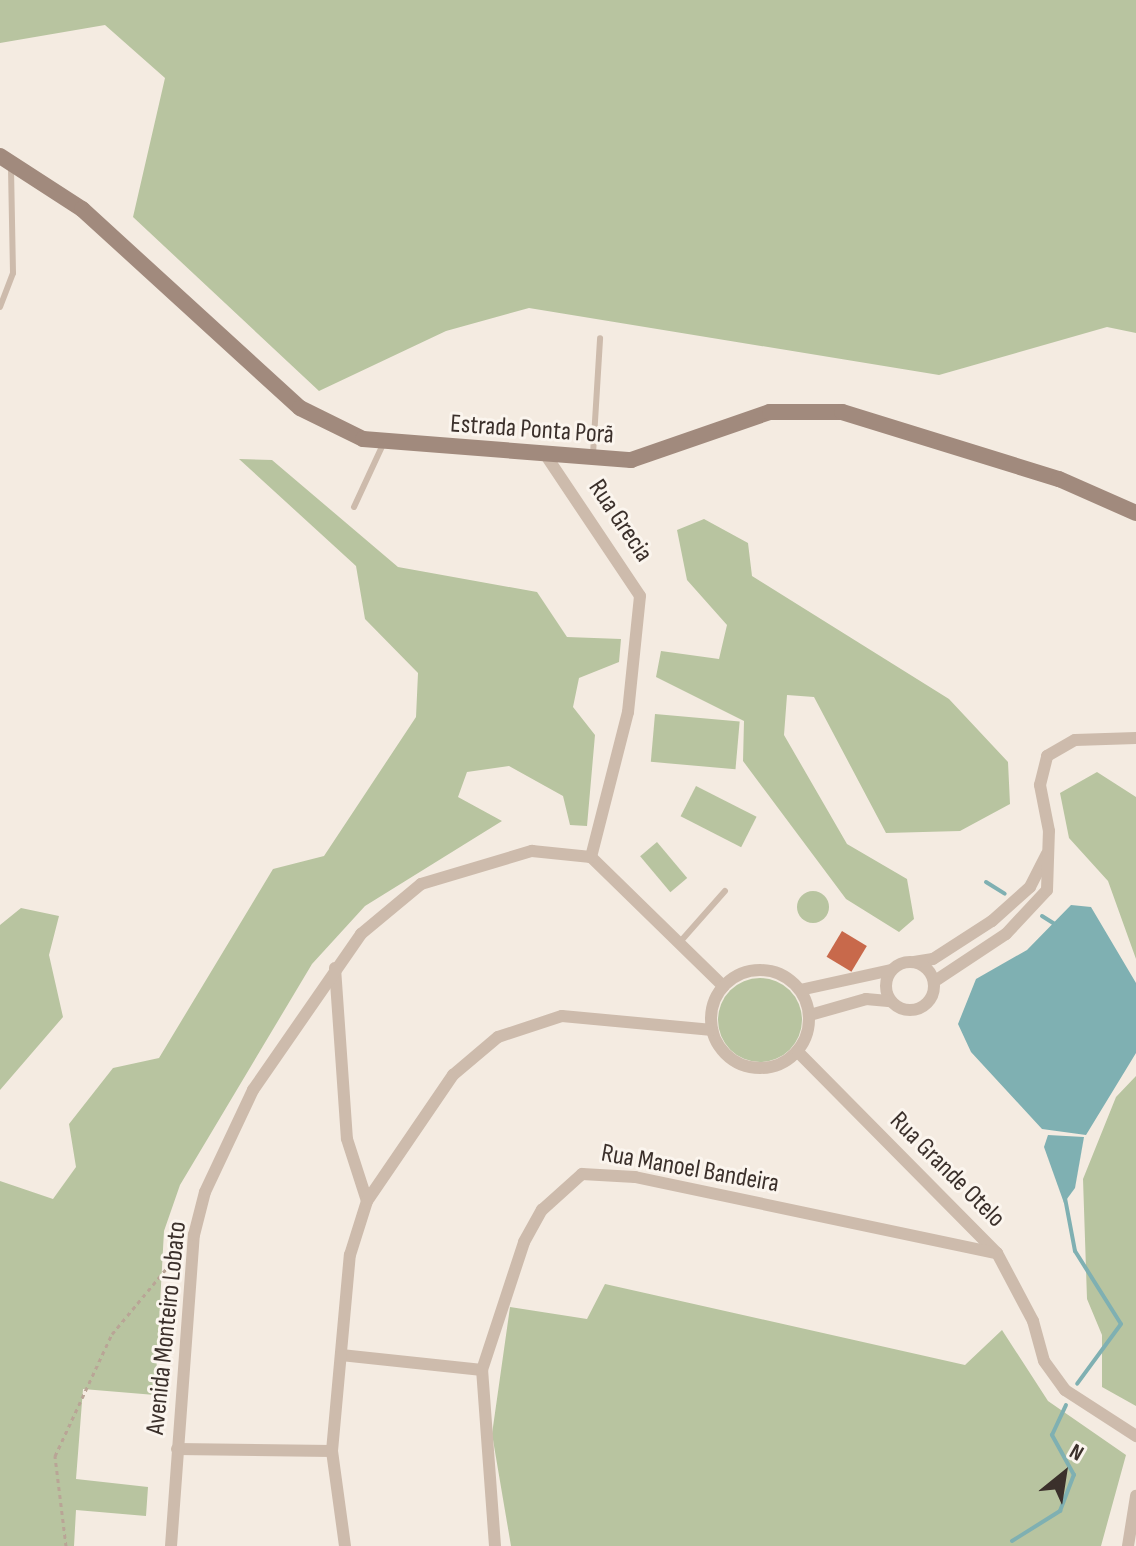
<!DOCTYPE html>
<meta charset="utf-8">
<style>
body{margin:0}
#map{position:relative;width:1136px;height:1546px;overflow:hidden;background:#f4ebe1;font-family:"Sofia Sans Condensed",sans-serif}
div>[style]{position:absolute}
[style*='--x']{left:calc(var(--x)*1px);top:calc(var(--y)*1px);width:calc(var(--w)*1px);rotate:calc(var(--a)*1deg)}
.green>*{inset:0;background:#b8c4a0;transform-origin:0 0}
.round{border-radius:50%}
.water>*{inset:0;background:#7fb0b2}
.stream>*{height:4px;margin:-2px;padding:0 2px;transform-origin:2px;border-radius:2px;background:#7fb0b2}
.building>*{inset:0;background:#c8694b;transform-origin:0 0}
.path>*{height:3px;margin-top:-1.5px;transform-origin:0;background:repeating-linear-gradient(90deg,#b9a596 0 4px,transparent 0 8px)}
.service>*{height:6px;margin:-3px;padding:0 3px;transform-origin:3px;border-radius:3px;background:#cdbbac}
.minor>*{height:12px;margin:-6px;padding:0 6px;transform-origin:6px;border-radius:6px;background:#cdbbac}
.minor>.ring{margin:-6px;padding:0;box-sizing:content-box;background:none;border:12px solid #cdbbac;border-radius:50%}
.secondary>*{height:16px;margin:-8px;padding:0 8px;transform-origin:8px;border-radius:8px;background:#a18a7d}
span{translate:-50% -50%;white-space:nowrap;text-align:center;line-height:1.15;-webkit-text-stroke:6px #fbf5ee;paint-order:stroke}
.street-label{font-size:26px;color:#3b302b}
.north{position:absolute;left:1024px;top:1434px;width:80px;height:80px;-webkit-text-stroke:6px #fbf5ee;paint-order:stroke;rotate:30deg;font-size:22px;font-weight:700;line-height:32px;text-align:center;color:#3b302b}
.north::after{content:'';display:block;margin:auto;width:28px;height:36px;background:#3b302b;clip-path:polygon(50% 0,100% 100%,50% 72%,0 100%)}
</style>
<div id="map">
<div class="green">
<div style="clip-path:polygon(0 0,1136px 0,1136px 333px,1107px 327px,939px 375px,529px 308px,446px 331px,319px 391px,133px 217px,165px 78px,105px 25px,0 43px)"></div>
<div style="clip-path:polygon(239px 459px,272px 460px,398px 567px,537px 592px,567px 637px,621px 639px,619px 662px,579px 678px,573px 707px,595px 735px,587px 826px,570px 825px,563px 796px,509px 766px,467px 772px,458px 797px,502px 821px,365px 906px,312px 964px,180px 1185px,164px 1231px,155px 1395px,83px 1389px,76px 1479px,148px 1487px,146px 1516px,76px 1510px,74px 1546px,0 1546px,0 1181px,53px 1199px,76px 1167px,69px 1124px,113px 1068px,159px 1058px,273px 869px,324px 856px,416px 717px,418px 673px,365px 619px,356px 566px)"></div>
<div style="clip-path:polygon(704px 519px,748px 543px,752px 576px,949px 699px,1008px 762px,1010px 804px,960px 831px,886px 833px,814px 697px,787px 695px,784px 735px,847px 844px,907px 879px,914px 919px,899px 932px,846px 899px,743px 761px,744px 721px,656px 677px,661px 651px,719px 659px,727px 625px,687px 580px,677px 530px)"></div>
<div style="left:655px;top:714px;width:85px;height:48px;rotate:5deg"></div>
<div style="clip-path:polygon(1097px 772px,1136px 797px,1136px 959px,1108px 881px,1069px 838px,1060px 793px)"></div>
<div style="left:696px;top:786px;width:68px;height:34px;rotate:27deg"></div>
<div style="left:657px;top:842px;width:47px;height:22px;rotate:50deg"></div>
<div class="round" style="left:797px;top:891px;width:32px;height:32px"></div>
<div style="clip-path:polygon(21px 908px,59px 916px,49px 955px,63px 1017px,0 1090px,0 925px)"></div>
<div class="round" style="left:718px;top:978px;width:84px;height:84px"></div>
<div style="clip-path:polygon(1136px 1076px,1136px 1406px,1102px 1387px,1102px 1335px,1087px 1299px,1083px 1179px,1116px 1097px)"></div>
<div style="clip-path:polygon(605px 1284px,965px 1365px,1002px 1330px,1048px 1401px,1126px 1455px,1101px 1546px,511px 1546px,492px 1434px,510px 1307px,587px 1319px)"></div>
</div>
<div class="water">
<div style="clip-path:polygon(1071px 905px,1091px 907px,1136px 983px,1136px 1053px,1086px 1135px,1042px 1129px,971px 1052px,958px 1024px,976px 979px,1027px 950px)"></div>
<div style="clip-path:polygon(1048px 1135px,1084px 1137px,1075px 1188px,1064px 1203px,1044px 1147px)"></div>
</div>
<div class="stream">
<div style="--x:986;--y:882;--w:22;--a:32"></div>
<div style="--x:1042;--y:916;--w:15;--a:32"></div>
<div style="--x:1065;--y:1198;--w:54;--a:79.3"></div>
<div style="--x:1075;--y:1251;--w:86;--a:57.8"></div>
<div style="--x:1121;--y:1324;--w:74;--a:126.3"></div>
<div style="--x:1012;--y:1541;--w:57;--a:-32"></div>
<div style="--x:1060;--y:1511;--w:39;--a:-69"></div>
<div style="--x:1074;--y:1475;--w:46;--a:-118.8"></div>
<div style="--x:1052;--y:1435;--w:33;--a:-65"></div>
</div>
<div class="building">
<div style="left:842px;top:931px;width:29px;height:30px;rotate:31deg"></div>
</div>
<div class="path">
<div style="--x:66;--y:1546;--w:91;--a:-97"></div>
<div style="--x:55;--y:1456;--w:135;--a:-65"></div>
<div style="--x:112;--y:1334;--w:107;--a:-50.3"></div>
</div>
<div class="service">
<div style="--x:0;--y:307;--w:36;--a:-69"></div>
<div style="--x:13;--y:273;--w:107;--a:-91.1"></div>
<div style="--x:593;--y:454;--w:116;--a:-86.5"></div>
<div style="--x:354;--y:507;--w:72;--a:-65.2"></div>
<div style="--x:680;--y:942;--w:68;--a:-48.6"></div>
</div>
<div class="minor">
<div style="--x:547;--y:457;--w:167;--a:56.2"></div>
<div style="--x:640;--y:596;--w:117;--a:95.9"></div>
<div style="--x:628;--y:712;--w:150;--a:104.3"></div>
<div style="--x:591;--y:857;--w:185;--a:44.3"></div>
<div class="ring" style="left:886px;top:962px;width:36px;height:36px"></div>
<div style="--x:914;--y:962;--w:19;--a:-9"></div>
<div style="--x:933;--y:959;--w:70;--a:-32.8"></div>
<div style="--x:992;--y:921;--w:51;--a:-41.8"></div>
<div style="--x:1030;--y:887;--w:37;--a:-63"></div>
<div style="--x:335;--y:968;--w:171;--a:86"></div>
<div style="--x:347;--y:1139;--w:65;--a:72.1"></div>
<div class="ring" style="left:711px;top:970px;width:86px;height:86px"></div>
<div style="--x:935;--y:981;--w:85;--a:-33.5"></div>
<div style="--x:1006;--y:934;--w:60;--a:-47"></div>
<div style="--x:1047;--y:890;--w:59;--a:-88.1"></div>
<div style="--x:1049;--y:831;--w:47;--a:-101.1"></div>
<div style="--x:1040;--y:785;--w:30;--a:-76"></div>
<div style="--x:1047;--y:756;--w:32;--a:-30"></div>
<div style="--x:1075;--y:740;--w:61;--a:-1.9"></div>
<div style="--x:800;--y:990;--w:93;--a:-12.4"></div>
<div style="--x:810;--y:1015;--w:58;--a:-15.9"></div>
<div style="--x:866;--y:999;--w:25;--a:5"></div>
<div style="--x:798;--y:1052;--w:283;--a:45.3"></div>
<div style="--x:997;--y:1253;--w:77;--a:62.1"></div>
<div style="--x:1033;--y:1321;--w:41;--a:74.6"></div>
<div style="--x:1044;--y:1361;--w:36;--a:54"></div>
<div style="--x:1065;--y:1390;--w:85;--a:32.9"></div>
<div style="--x:341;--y:1355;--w:142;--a:6.1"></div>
<div style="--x:177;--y:1449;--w:155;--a:0.7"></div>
<div style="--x:171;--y:1546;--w:312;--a:-85.8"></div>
<div style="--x:194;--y:1235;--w:44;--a:-75.7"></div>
<div style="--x:205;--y:1192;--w:113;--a:-64.8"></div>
<div style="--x:253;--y:1090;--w:190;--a:-55.3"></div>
<div style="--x:361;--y:934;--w:78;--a:-39.8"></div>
<div style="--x:421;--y:884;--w:116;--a:-16.6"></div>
<div style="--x:532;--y:851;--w:59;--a:5.8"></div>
<div style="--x:345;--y:1546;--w:96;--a:-97.8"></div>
<div style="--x:332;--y:1451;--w:197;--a:-84.8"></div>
<div style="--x:350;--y:1255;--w:57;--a:-72.5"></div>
<div style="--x:367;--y:1201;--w:153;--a:-55.7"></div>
<div style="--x:453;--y:1075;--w:59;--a:-40.2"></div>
<div style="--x:498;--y:1037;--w:67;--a:-18.2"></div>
<div style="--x:562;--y:1016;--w:151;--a:5.3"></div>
<div style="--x:495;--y:1546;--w:176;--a:-94.2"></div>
<div style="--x:482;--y:1370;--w:135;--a:-71.8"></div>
<div style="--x:524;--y:1242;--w:37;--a:-61"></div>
<div style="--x:542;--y:1210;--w:54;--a:-42"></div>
<div style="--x:582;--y:1174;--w:53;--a:3.2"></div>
<div style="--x:635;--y:1177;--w:370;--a:11.9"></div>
<div style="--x:1128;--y:1546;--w:51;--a:-80.9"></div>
</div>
<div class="secondary">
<div style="--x:0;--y:156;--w:98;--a:32.9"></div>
<div style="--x:82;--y:209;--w:295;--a:42.4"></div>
<div style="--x:300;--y:408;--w:70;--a:26.2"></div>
<div style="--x:363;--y:439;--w:269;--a:4.5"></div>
<div style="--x:631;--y:460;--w:147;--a:-19.1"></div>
<div style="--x:770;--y:412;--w:72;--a:0"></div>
<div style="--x:842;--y:412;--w:227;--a:17.2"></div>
<div style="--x:1059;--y:479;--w:84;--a:23.8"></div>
</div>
<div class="street-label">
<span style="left:532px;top:430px;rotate:4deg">Estrada Ponta Porã</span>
<span style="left:620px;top:521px;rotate:56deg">Rua Grecia</span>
<span style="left:690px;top:1169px;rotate:10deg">Rua Manoel Bandeira</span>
<span style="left:947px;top:1170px;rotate:45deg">Rua Grande Otelo</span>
<span style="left:167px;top:1328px;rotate:-84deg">Avenida Monteiro Lobato</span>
</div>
<div class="north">N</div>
</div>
